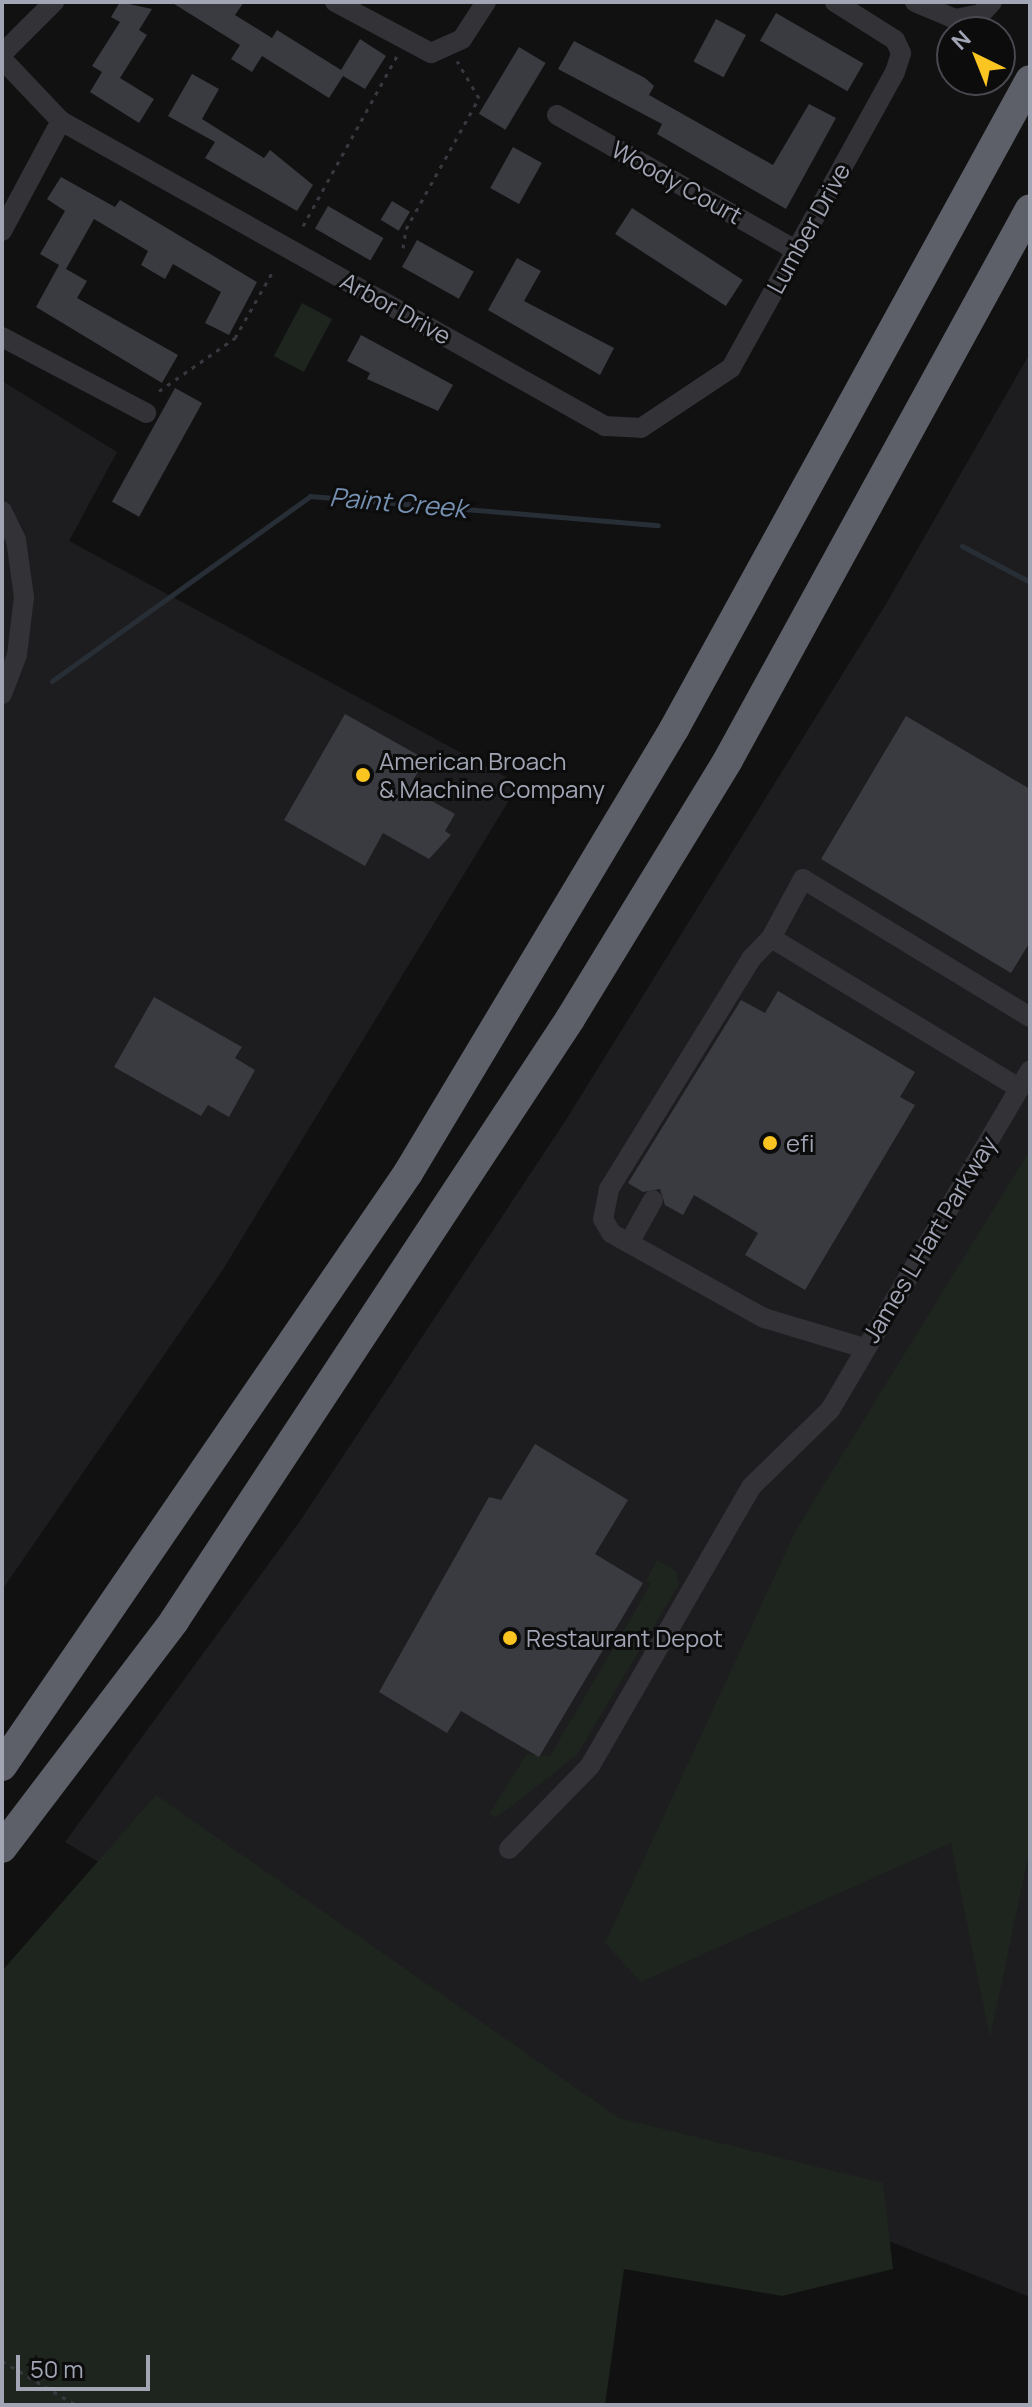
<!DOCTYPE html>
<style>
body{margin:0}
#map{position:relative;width:1032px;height:2407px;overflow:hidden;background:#111112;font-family:Manrope,sans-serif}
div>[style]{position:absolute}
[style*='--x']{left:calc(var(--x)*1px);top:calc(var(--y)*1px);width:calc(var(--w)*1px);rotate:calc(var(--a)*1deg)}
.built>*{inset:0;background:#1d1d1f}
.green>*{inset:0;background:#1d251e;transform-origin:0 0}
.stream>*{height:5px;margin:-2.5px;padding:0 2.5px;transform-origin:2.5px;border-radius:2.5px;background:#272e36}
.building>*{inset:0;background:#3a3b40;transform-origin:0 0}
.path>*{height:3px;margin-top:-1.5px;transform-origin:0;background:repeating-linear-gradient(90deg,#38393f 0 4px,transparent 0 10px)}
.minor>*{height:20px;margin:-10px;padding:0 10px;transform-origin:10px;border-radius:10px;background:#323237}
.highway>*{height:30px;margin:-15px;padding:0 15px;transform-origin:15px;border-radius:15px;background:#5d5f69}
.dots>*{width:22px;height:22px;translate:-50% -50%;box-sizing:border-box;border:4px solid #0c0c0d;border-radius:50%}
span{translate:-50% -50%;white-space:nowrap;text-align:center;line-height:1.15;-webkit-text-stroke:6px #0c0c0d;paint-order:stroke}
.street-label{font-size:24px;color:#a1a5b4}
.poi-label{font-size:24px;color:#a1a5b4}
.left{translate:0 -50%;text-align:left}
.water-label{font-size:26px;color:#7690b1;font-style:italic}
.frame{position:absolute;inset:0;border:4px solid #a1a5b4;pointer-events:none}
.north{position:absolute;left:936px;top:16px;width:80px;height:80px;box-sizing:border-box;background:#0c0c0d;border:2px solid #484950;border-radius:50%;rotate:317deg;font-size:22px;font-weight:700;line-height:32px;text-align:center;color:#a1a5b4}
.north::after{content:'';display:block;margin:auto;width:28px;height:36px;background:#fac421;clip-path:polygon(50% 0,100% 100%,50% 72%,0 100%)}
.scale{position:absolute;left:16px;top:2355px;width:134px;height:36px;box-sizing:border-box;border:4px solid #a1a5b4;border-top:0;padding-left:10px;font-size:24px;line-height:28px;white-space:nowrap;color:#a1a5b4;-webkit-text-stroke:6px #0c0c0d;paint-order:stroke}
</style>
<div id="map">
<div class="built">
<div style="clip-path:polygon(1030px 353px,1030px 2297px,866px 2232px,534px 2123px,65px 1842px,298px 1524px,564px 1123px,886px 604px)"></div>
<div style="clip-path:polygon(2px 381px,117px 452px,69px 541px,519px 784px,222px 1271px,2px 1590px)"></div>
</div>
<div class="green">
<div style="left:302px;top:303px;width:34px;height:60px;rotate:28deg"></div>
<div style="clip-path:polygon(1030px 1150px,1030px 1848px,990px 2038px,951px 1843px,641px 1982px,605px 1943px,796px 1530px)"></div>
<div style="clip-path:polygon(657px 1560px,676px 1571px,679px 1584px,577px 1755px,496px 1818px,489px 1814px,527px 1754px,550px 1756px,651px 1584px,646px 1580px)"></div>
<div style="clip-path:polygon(156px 1795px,619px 2118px,883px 2183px,893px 2269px,782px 2296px,624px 2269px,605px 2405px,2px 2405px,2px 1971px)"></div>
</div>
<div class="stream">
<div style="--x:962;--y:546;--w:77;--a:27.9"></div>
<div style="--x:52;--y:681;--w:317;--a:-35.6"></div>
<div style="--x:310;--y:496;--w:349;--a:4.8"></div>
</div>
<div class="building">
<div style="clip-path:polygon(120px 2px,152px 9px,139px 30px,147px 35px,120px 78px,154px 99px,139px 123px,90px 92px,102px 72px,92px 66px,120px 22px,111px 17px)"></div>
<div style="clip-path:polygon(171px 2px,244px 2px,235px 15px,272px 38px,277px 30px,341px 70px,360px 39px,386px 56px,365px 89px,343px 76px,329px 98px,262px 56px,252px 72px,231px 59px,240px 45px)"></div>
<div style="left:776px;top:13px;width:101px;height:32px;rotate:30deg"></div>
<div style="left:716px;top:19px;width:34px;height:48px;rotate:28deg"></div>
<div style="clip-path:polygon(574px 41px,645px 78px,654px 86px,649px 95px,773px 165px,809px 104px,836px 118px,786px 209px,657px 134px,662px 124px,558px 69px)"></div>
<div style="left:519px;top:47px;width:31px;height:78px;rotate:31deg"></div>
<div style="clip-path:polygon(192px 74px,219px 89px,202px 119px,264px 158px,270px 150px,313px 185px,297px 211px,205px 158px,215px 142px,168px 116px)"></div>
<div style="left:513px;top:147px;width:33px;height:47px;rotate:29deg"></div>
<div style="clip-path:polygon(61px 177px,115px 207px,120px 200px,257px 282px,229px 335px,205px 323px,221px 292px,173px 264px,165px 279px,141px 265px,148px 251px,94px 219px,66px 269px,87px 281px,77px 298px,178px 355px,162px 383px,36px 307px,59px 265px,40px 254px,65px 211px,47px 199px)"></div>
<div style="left:392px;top:201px;width:21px;height:22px;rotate:31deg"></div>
<div style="left:328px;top:206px;width:64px;height:26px;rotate:30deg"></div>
<div style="left:632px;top:208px;width:132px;height:31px;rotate:33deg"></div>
<div style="left:417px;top:240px;width:65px;height:31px;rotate:29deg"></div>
<div style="clip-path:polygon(517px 258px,541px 271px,524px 301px,614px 348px,600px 375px,488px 310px)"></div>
<div style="clip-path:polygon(361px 335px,453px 385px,438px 411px,367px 379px,370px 373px,347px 361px)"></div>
<div style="left:175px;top:388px;width:31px;height:130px;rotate:29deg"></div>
<div style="clip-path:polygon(345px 714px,425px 759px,409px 788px,455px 814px,445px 831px,451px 835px,429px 859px,383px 833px,365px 866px,284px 820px)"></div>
<div style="clip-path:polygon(906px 716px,1030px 789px,1030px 942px,1011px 973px,821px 859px)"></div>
<div style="clip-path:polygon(778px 991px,915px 1072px,900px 1097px,915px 1105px,805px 1290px,745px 1255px,758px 1233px,694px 1195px,683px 1215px,665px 1205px,660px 1189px,643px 1192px,628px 1183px,741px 1000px,765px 1013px)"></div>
<div style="clip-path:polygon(154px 997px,242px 1047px,235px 1058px,255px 1070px,229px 1117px,208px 1105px,201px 1116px,114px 1067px)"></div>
<div style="clip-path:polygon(535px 1444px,628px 1500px,595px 1554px,643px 1583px,539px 1757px,461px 1711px,447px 1733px,379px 1692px,489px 1497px,501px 1500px)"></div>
</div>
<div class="path">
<div style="--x:303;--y:226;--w:194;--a:-61.1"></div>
<div style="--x:403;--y:248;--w:19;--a:-81"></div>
<div style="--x:406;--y:229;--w:150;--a:-60.9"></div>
<div style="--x:479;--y:98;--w:43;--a:-120.7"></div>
<div style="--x:159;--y:391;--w:93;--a:-34.9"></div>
<div style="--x:235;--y:338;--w:75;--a:-60.4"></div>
<div style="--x:2;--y:2361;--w:86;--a:30.7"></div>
</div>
<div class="minor">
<div style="--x:335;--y:2;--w:109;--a:28"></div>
<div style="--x:431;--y:53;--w:34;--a:-24"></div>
<div style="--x:462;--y:39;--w:44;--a:-57"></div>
<div style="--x:915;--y:2;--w:43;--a:23"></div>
<div style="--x:955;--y:19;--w:26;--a:-11"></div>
<div style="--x:981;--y:14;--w:16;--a:-47"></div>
<div style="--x:2;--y:54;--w:74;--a:-45"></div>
<div style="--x:2;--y:59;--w:86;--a:46.4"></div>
<div style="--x:61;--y:121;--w:624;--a:29.28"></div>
<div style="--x:605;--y:426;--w:36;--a:3"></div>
<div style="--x:641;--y:428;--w:108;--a:-33.7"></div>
<div style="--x:731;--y:368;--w:338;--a:-61"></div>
<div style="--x:895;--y:72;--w:20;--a:-72"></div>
<div style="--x:901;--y:53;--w:14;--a:-115"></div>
<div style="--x:895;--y:40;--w:71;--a:-147.7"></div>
<div style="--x:557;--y:115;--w:274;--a:29.5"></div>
<div style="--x:2;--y:231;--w:125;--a:-61.8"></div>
<div style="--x:2;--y:337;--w:163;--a:27.8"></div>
<div style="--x:2;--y:511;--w:32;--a:64"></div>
<div style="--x:16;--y:540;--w:58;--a:82"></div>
<div style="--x:24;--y:597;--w:58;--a:96.9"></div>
<div style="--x:17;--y:655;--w:42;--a:111"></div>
<div style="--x:771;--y:938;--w:29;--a:134"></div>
<div style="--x:751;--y:959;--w:270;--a:121.7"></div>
<div style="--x:609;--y:1189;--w:31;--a:101"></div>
<div style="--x:603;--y:1219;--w:16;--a:60"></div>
<div style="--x:611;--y:1233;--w:175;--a:29.1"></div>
<div style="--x:764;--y:1318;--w:104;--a:16.7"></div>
<div style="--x:1019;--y:1088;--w:290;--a:-148.8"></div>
<div style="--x:771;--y:938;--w:67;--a:-61.5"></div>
<div style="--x:803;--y:879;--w:266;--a:31.3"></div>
<div style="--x:629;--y:1243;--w:49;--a:-60.8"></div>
<div style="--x:509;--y:1849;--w:116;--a:-45.7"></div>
<div style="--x:590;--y:1766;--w:322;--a:-60"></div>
<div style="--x:751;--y:1487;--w:110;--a:-44.3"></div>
<div style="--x:830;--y:1410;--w:394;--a:-59.5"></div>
</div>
<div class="highway">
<div style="--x:2;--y:1766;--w:719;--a:-55.6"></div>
<div style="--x:408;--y:1173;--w:518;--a:-59.07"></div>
<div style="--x:674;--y:729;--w:740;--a:-61.25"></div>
<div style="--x:2;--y:1848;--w:285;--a:-52.8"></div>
<div style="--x:174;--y:1621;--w:721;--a:-56.66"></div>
<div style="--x:570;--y:1019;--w:303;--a:-58.6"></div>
<div style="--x:728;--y:760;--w:628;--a:-61.27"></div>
</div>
<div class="dots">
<div style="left:363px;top:775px;background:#fac421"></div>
<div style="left:770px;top:1143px;background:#fac421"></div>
<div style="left:510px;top:1638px;background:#fac421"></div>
</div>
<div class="street-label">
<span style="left:677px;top:182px;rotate:29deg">Woody Court</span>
<span style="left:808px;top:228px;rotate:-61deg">Lumber Drive</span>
<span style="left:396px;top:308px;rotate:29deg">Arbor Drive</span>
<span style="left:929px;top:1239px;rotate:-59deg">James L Hart Parkway</span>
</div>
<div class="poi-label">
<span class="left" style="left:379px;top:775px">American Broach<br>&amp; Machine Company</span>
<span class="left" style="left:786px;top:1143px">efi</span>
<span class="left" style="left:526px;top:1638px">Restaurant Depot</span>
</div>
<div class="water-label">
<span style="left:398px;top:503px;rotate:5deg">Paint Creek</span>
</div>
<div class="frame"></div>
<div class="north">N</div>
<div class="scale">50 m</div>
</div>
